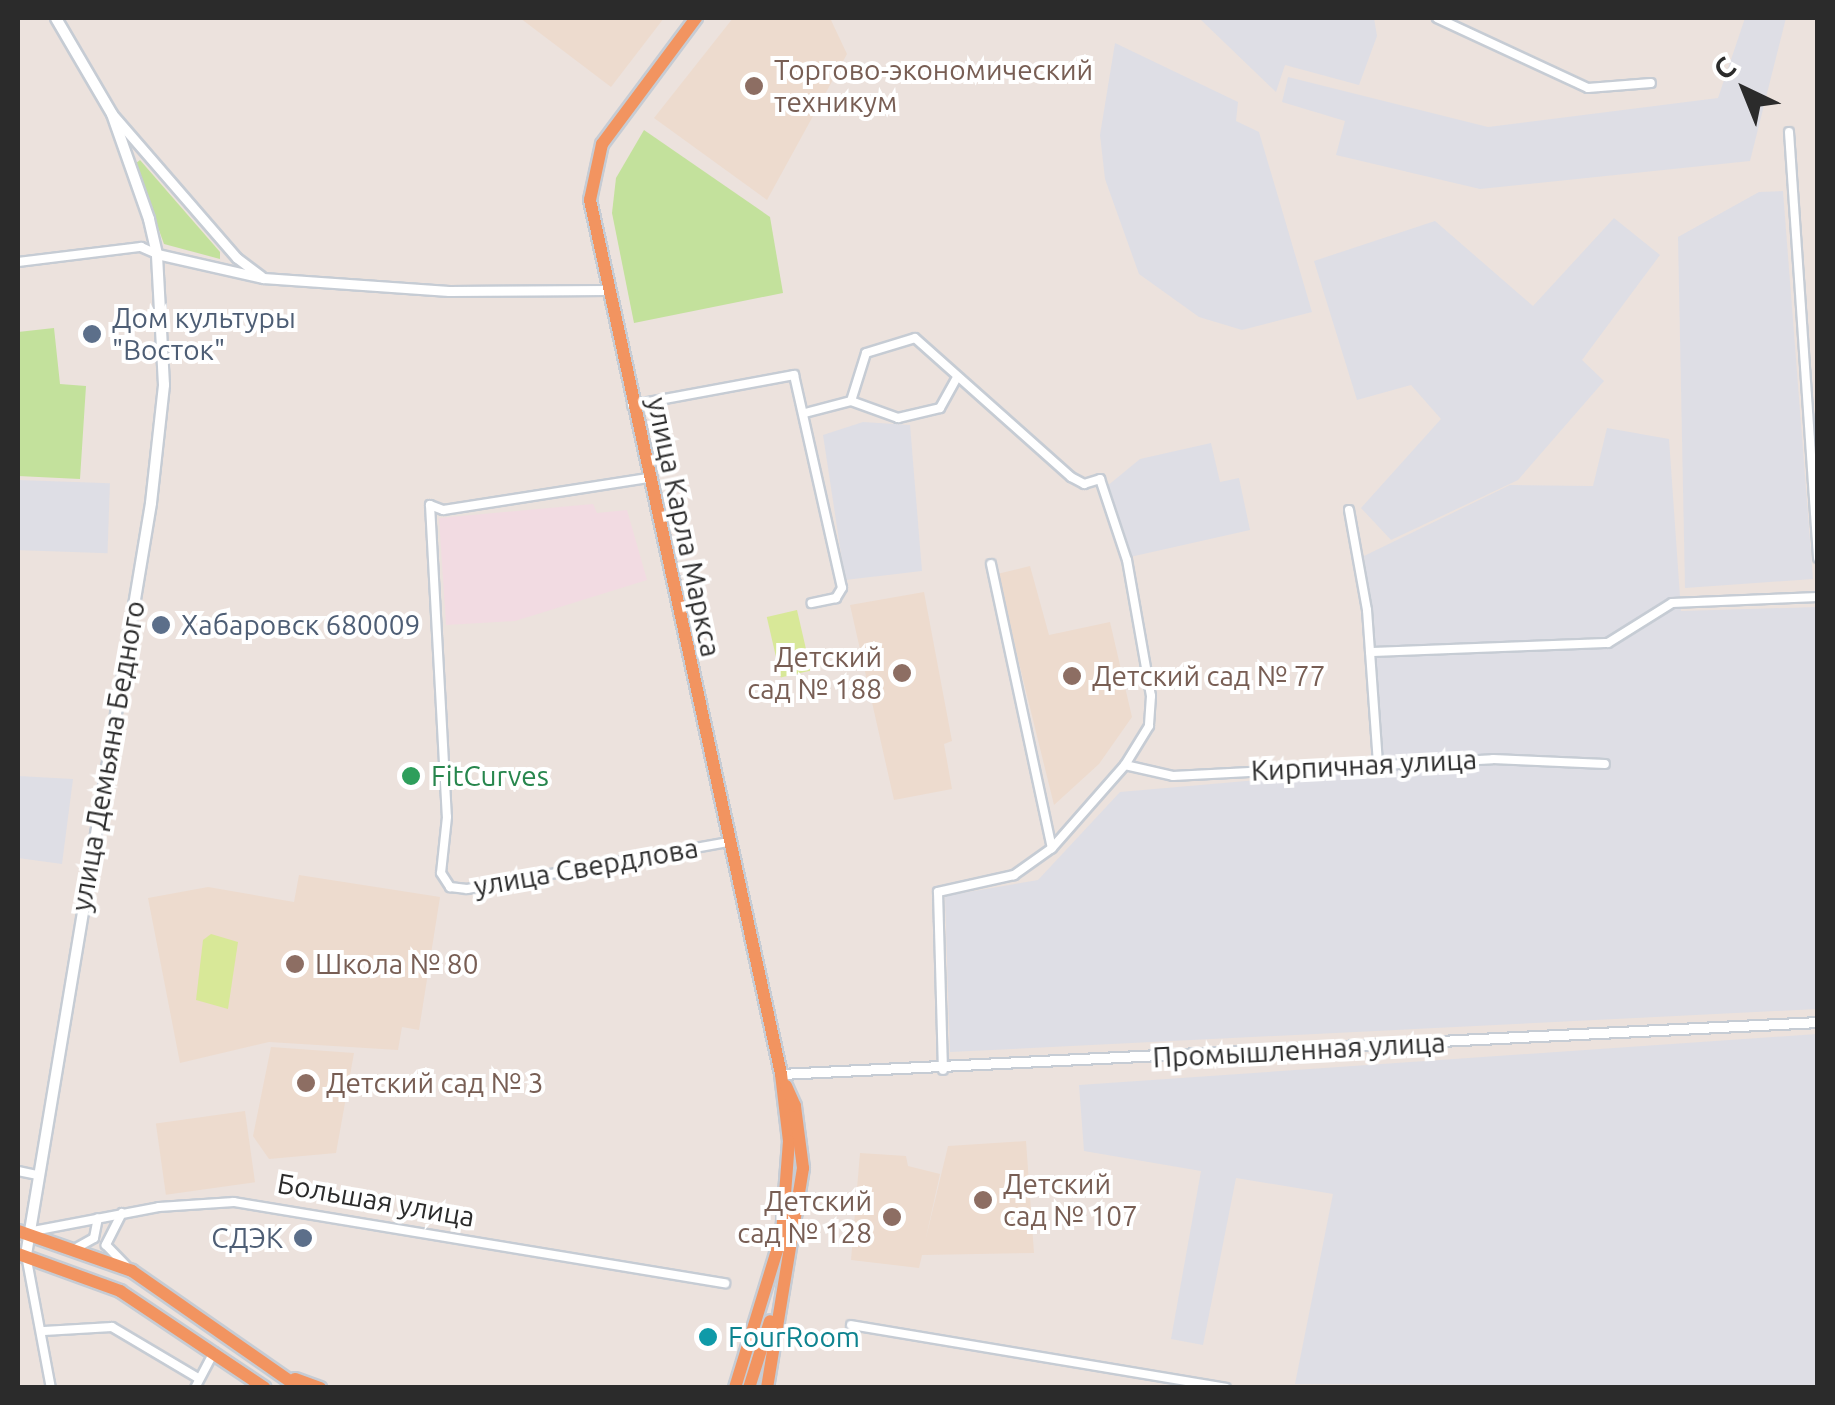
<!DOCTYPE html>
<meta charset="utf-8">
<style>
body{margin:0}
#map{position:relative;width:1835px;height:1405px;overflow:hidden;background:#ece2dd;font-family:Ubuntu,sans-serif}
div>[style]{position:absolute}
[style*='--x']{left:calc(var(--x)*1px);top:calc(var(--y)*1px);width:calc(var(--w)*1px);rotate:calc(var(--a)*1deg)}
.industrial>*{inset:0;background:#dedee5;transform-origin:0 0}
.education>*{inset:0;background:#eddbce;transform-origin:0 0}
.medical>*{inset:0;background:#f2dbe2}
.green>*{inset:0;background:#c3e19c}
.pitch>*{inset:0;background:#d8e898;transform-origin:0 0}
.roads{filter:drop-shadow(2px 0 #c6ccd4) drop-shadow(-2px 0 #c6ccd4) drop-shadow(0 2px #c6ccd4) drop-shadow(0 -2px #c6ccd4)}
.minor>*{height:8px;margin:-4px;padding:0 4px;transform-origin:4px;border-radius:4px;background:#fff}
.tertiary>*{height:9px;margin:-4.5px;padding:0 4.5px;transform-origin:4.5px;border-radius:4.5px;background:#fff}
.secondary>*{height:10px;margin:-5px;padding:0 5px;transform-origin:5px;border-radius:5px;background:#fff}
.trunk>*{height:12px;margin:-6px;padding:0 6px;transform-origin:6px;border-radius:6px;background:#f29460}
.dots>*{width:28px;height:28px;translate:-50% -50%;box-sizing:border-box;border:5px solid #fff;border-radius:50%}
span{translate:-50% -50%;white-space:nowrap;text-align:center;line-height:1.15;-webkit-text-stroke:8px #fff;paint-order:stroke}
.education-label{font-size:28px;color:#785e54}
.left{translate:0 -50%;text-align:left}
.right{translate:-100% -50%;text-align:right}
.service-label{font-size:28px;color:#4e5e75}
.street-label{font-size:28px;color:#2b2b2b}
.leisure-label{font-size:28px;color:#27864d}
.culture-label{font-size:28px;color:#0d838f}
.frame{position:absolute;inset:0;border:20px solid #2b2b2b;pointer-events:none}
.north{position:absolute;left:1695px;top:40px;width:100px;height:100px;-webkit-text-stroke:8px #fff;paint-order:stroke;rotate:317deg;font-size:28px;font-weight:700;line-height:40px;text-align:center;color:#2b2b2b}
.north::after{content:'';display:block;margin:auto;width:35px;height:45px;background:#2b2b2b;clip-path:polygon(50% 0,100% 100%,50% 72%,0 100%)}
</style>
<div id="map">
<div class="industrial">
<div style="clip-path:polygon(1199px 18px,1374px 18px,1377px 36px,1359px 85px,1285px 65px,1276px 92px)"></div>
<div style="clip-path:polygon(1745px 18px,1786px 18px,1750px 161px,1480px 189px,1336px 155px,1345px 121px,1282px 102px,1288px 77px,1488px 127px,1718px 98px)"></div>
<div style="clip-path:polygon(1115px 43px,1238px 102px,1236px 121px,1259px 132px,1312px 312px,1242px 330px,1199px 317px,1139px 274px,1105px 179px,1100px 135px)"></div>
<div style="clip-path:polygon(1783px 191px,1813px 579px,1685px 588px,1678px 237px,1759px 192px)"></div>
<div style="clip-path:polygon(1614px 218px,1660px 255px,1582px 360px,1604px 381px,1518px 480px,1391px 540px,1361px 508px,1441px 419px,1411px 385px,1357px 400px,1314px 261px,1435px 221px,1533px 306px)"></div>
<div style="clip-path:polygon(863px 422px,910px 425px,922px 571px,845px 580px,823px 435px)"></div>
<div style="clip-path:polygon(1607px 428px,1669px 439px,1681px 611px,1817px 607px,1817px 1009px,950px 1052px,945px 896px,1038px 880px,1120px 792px,1384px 769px,1364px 556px,1510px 485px,1593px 486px)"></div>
<div style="clip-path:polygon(1211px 443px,1220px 482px,1239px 478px,1250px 530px,1130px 557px,1106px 487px,1140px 459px)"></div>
<div style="left:18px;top:480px;width:92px;height:70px;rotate:2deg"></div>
<div style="clip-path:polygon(18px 776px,73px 779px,62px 864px,18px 858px)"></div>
<div style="clip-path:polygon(1817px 1034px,1817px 1387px,1295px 1384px,1333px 1194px,1236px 1178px,1203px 1345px,1171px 1339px,1201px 1171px,1084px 1151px,1079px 1085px)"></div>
</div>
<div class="education">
<div style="clip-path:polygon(520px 18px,664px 18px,611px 87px)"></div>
<div style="clip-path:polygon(733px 18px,830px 18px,847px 54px,767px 200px,654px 118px)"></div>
<div style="clip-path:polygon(1030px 566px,1049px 635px,1110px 622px,1132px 717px,1099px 764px,1054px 805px,997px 574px)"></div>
<div style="clip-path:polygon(924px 592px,952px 741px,944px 744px,952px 789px,894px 800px,850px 605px)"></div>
<div style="clip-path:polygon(299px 875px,440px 897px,419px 1030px,402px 1027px,398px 1050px,269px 1042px,180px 1063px,148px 898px,208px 887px,294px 902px)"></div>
<div style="clip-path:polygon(271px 1047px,354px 1053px,336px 1153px,269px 1159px,253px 1136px)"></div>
<div style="left:245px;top:1111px;width:72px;height:90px;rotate:82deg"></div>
<div style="clip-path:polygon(1026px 1141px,1034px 1253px,922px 1255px,919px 1268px,851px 1260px,860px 1153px,906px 1156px,908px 1166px,940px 1174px,925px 1242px,948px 1146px)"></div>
</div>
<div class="medical">
<div style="clip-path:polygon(593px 504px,597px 513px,627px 510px,647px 580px,515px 621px,446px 625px,439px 518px)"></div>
</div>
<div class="green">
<div style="clip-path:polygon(644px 130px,770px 217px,783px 293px,634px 323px,612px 213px,616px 178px)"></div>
<div style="clip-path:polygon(140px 160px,220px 252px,220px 259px,164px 244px,135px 164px)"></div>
<div style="clip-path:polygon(54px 328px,60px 384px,86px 386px,80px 479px,18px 476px,18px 332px)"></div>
</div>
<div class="pitch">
<div style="left:797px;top:610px;width:62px;height:31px;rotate:77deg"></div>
<div style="clip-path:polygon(211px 934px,238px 942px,228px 1009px,196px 1000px,203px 940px)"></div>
</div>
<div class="roads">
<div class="minor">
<div style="--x:1437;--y:18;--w:166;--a:24.9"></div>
<div style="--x:1588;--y:88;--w:63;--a:-4.5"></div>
<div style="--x:1789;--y:132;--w:427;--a:86.1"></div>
<div style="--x:18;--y:262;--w:124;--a:-7"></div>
<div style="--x:141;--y:247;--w:17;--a:24"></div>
<div style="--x:851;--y:401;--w:50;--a:-72.6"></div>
<div style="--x:866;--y:353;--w:51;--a:-17"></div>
<div style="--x:915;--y:338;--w:209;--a:41.7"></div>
<div style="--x:1071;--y:477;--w:15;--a:28"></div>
<div style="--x:1084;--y:484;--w:17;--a:-17"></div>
<div style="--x:1100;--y:479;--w:85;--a:71.6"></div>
<div style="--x:1127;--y:560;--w:138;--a:80"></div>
<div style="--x:1151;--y:696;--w:30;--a:94"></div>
<div style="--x:1149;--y:726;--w:46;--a:121.6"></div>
<div style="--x:1125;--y:765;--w:111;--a:131.3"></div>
<div style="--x:1052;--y:848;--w:47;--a:144.6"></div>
<div style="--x:1014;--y:875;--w:78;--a:167.4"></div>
<div style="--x:938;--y:892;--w:178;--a:88.4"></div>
<div style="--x:632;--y:405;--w:165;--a:-10.5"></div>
<div style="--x:794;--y:375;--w:218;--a:77.3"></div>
<div style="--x:842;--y:588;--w:12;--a:121"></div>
<div style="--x:836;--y:598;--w:25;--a:168"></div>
<div style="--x:805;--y:413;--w:48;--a:-14.6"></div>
<div style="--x:851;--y:401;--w:50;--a:19.9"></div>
<div style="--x:898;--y:418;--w:43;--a:-13.4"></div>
<div style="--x:940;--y:408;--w:35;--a:-61"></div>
<div style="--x:648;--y:478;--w:207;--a:171.1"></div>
<div style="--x:443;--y:510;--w:14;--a:-159"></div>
<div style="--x:430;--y:505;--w:312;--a:86.9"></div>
<div style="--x:447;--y:817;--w:56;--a:96.1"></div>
<div style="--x:441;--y:873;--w:17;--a:57"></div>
<div style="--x:450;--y:887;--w:17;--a:7"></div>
<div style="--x:467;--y:889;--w:265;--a:-10.2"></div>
<div style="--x:1349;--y:510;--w:102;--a:79.8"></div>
<div style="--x:1367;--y:610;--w:152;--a:85.9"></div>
<div style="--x:991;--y:564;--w:290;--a:77.9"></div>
<div style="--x:1370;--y:652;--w:238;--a:-2.2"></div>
<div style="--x:1608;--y:643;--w:75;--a:-32"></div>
<div style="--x:1672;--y:603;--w:146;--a:-2.4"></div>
<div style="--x:1125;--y:765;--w:49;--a:12.9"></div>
<div style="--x:1173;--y:776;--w:320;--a:-3"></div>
<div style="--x:1493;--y:759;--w:112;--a:2.6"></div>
<div style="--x:18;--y:1171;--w:19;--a:12"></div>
<div style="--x:122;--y:1213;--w:36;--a:117"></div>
<div style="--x:106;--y:1245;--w:28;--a:46"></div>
<div style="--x:28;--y:1232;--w:133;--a:-10.8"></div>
<div style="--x:159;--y:1207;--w:75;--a:-3.8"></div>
<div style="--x:234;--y:1202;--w:498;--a:9.4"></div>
<div style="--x:78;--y:1247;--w:18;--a:-29"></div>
<div style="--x:94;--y:1238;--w:20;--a:-79"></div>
<div style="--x:26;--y:1255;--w:135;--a:79.4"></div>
<div style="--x:851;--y:1325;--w:380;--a:9.5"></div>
<div style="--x:44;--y:1331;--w:68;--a:-3.4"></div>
<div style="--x:112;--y:1327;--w:100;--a:30.7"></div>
<div style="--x:195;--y:1388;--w:41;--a:-62.2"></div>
</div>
<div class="tertiary">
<div style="--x:113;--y:115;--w:189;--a:49.1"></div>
<div style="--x:237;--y:258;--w:30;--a:37"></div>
<div style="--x:157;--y:254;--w:109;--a:12.8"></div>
<div style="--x:263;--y:278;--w:186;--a:4"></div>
<div style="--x:449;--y:291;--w:158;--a:-0.4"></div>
<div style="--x:781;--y:1074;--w:1038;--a:-2.87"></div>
</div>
<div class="secondary">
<div style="--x:26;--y:1255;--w:762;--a:-80.56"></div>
<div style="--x:151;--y:503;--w:119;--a:-83.7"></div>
<div style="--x:164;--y:385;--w:131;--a:-93.1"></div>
<div style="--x:157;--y:254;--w:36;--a:-103"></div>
<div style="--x:149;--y:219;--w:111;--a:-109.4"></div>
<div style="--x:112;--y:114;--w:111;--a:-120.3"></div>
</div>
<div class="trunk">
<div style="--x:696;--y:18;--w:157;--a:126.7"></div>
<div style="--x:602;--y:144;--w:57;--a:102.1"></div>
<div style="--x:590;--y:200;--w:895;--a:77.67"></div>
<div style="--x:781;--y:1074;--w:67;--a:83.2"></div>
<div style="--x:789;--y:1141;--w:93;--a:94.3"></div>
<div style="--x:782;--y:1234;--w:161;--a:107"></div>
<div style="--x:18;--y:1231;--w:121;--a:19.3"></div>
<div style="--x:132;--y:1271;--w:205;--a:34.9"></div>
<div style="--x:18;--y:1254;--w:109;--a:19.9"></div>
<div style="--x:120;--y:1291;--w:174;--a:33.8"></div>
<div style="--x:295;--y:1379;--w:27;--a:20"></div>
<div style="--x:749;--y:1388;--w:70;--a:-72.6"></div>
<div style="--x:767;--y:1388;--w:223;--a:-80.7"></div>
<div style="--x:803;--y:1168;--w:63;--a:-97.4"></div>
<div style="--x:795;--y:1106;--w:22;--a:-114"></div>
</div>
</div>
<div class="dots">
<div style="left:754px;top:86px;background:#8d6e63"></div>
<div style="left:92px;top:334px;background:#5c6f8a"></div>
<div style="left:161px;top:625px;background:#5c6f8a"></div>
<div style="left:902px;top:673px;background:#8d6e63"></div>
<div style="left:1072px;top:676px;background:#8d6e63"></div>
<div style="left:411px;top:776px;background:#2e9e5b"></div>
<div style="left:295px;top:964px;background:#8d6e63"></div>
<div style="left:306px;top:1083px;background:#8d6e63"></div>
<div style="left:983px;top:1200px;background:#8d6e63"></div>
<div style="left:892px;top:1217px;background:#8d6e63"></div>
<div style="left:303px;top:1238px;background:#5c6f8a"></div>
<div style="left:708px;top:1337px;background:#0f9aa8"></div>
</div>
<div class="education-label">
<span class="left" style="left:774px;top:86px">Торгово-экономический<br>техникум</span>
<span class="right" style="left:882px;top:673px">Детский<br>сад № 188</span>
<span class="left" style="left:1092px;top:676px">Детский сад № 77</span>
<span class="left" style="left:315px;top:964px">Школа № 80</span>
<span class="left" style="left:326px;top:1083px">Детский сад № 3</span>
<span class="left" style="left:1003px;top:1200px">Детский<br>сад № 107</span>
<span class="right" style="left:872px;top:1217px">Детский<br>сад № 128</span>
</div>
<div class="service-label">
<span class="left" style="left:112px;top:334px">Дом культуры<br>"Восток"</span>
<span class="left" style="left:181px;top:625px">Хабаровск 680009</span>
<span class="right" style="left:283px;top:1238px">СДЭК</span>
</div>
<div class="street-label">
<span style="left:684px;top:527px;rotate:78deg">улица Карла Маркса</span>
<span style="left:108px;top:756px;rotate:-80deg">улица Демьяна Бедного</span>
<span style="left:1364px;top:765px;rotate:-3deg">Кирпичная улица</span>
<span style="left:586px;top:867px;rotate:-10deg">улица Свердлова</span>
<span style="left:1299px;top:1050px;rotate:-3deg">Промышленная улица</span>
<span style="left:376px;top:1200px;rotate:10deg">Большая улица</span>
</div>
<div class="leisure-label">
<span class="left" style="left:431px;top:776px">FitCurves</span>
</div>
<div class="culture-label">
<span class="left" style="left:728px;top:1337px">FourRoom</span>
</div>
<div class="frame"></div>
<div class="north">С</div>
</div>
